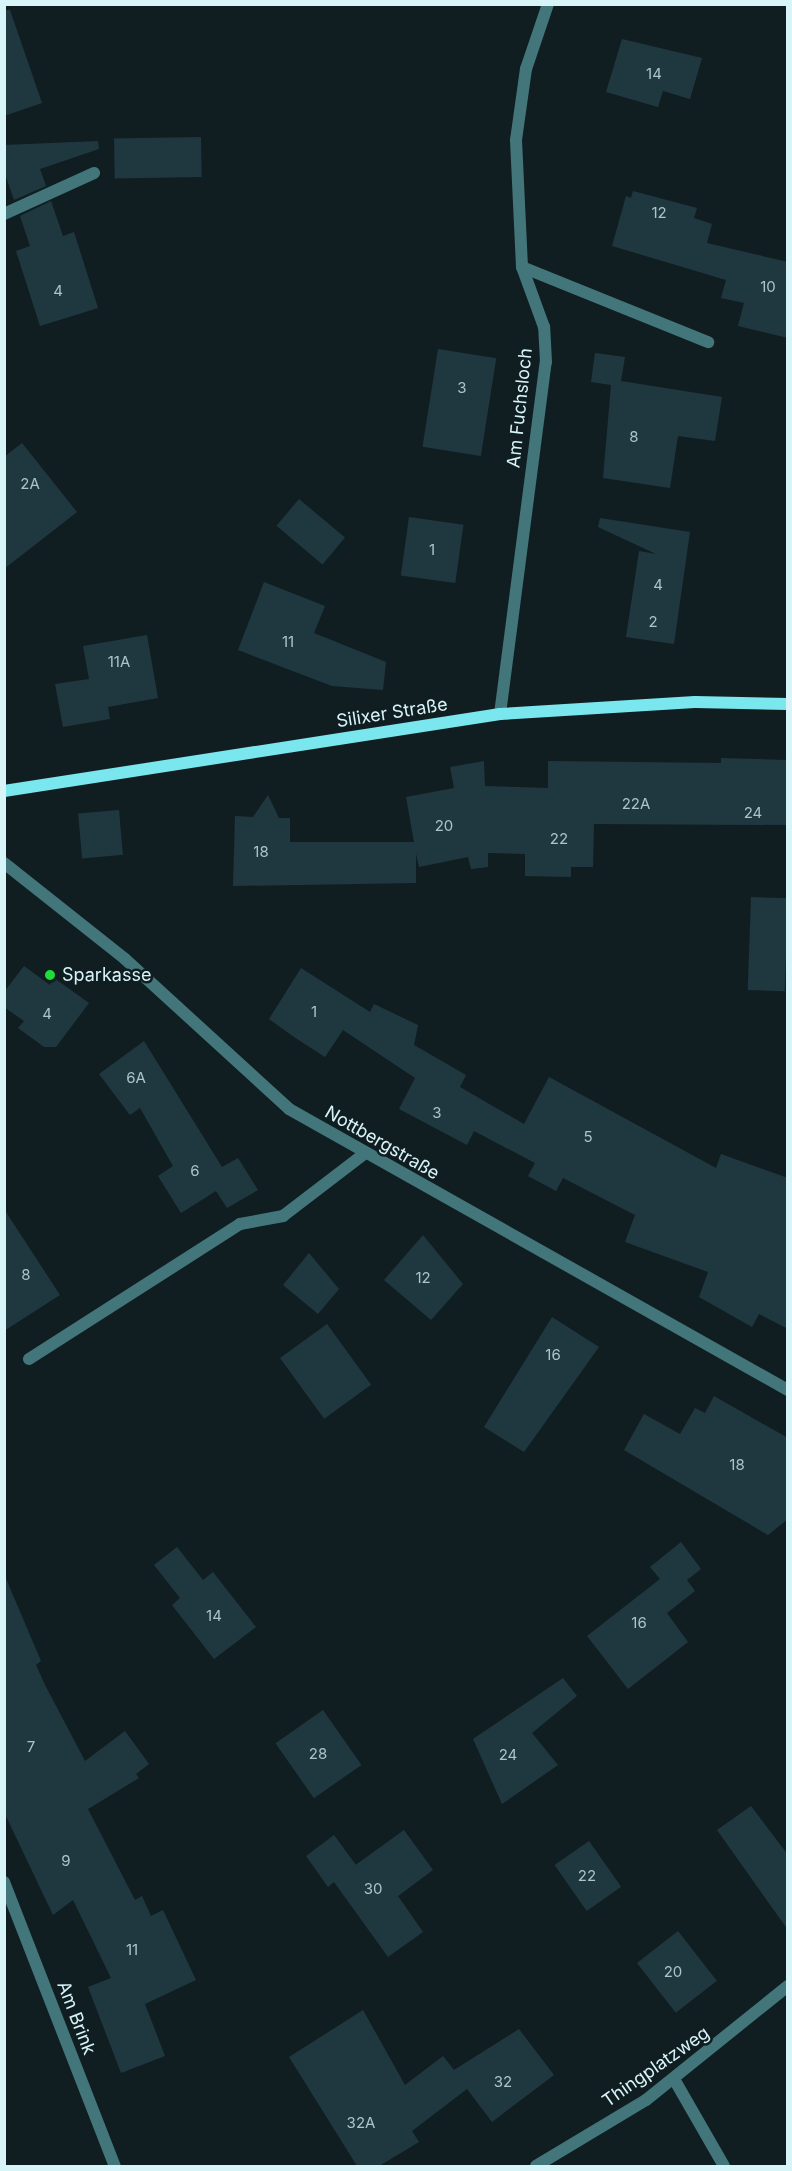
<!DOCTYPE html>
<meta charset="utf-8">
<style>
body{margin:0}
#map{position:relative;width:792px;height:2171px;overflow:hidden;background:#111e21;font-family:Inter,sans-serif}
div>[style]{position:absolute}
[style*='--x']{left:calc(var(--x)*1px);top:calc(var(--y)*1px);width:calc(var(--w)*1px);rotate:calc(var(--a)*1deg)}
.building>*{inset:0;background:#1f3840;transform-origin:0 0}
.lane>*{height:12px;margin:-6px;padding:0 6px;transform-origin:6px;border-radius:6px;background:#42767a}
.street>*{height:12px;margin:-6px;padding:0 6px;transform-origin:6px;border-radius:6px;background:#42767a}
.secondary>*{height:12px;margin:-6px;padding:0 6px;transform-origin:6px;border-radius:6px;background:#7ae6ed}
.dots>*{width:16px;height:16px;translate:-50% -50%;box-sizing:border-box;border:3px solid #111e21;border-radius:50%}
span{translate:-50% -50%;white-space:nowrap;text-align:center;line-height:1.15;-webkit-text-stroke:5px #111e21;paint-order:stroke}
.number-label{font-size:15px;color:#a9c5cb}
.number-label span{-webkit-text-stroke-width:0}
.street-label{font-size:18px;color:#d7f4f9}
.poi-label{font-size:18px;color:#d7f4f9}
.left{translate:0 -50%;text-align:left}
.frame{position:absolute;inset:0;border:6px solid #d7f4f9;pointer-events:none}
</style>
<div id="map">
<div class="building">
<div style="clip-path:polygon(4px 10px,10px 10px,42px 103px,4px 116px)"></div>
<div style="clip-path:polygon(622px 39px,702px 58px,690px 99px,663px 91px,658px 107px,606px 92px)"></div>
<div style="left:201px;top:137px;width:40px;height:87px;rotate:89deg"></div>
<div style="clip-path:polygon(98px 141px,99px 149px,40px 169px,46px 186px,14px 200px,4px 171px,4px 145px)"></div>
<div style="clip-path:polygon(633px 191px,697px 208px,694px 218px,712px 224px,707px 243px,788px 262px,788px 338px,738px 326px,744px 303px,721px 298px,726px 280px,612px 246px,626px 196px,631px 198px)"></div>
<div style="clip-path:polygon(51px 201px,63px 236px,74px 232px,98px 308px,40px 326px,16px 251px,30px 246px,20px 216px)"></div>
<div style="left:438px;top:349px;width:59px;height:99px;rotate:9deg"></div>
<div style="clip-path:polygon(595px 353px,625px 357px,621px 381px,722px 397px,715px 441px,678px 436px,670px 488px,603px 478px,611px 385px,591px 382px)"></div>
<div style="clip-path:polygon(22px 443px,77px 512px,4px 569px,4px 457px)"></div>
<div style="left:299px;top:499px;width:60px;height:35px;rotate:40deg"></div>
<div style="left:409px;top:517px;width:55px;height:59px;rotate:8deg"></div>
<div style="clip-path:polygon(600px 518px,690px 532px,674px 644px,626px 637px,639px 551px,656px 554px,598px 527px)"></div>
<div style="clip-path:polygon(264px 582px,325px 606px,314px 633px,386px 662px,383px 690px,332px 686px,238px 650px)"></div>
<div style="clip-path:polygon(147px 635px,158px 698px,108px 707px,110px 719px,63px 727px,55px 684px,89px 679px,83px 646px)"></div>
<div style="clip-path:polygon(721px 758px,788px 760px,788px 825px,594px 824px,593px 867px,571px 867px,571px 877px,525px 876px,525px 854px,488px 853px,488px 867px,471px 869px,468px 857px,419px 867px,416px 854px,416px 883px,233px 886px,235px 816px,253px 817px,268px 795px,279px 818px,290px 818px,290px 842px,414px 842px,406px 797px,454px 788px,450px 767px,484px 761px,485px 786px,548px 788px,548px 761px,721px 763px)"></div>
<div style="left:119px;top:810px;width:45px;height:41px;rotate:85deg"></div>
<div style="left:751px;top:897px;width:37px;height:93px;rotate:2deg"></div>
<div style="clip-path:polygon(24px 966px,50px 985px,54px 978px,89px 1003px,56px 1047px,44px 1047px,18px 1028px,24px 1021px,4px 1007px,4px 992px)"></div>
<div style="clip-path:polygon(301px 968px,370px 1012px,374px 1004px,418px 1025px,414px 1045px,466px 1075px,460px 1087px,524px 1124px,549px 1077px,716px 1168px,721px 1154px,788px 1178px,788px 1329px,759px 1314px,752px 1327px,699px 1297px,708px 1272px,625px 1242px,635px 1215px,563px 1178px,556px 1191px,528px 1176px,535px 1163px,474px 1131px,467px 1145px,399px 1109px,415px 1078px,343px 1030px,325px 1057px,294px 1037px,269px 1019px)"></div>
<div style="clip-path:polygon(144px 1041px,222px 1167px,238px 1158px,258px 1190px,227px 1208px,216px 1191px,181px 1213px,158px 1176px,173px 1166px,140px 1108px,130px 1115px,99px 1074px)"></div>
<div style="clip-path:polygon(4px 1209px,60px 1295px,4px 1331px)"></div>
<div style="clip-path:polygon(423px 1235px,463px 1284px,431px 1320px,384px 1280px)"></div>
<div style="clip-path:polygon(309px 1253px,339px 1289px,318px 1314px,283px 1285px)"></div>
<div style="clip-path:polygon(552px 1317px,599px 1347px,524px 1452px,484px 1427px)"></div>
<div style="left:327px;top:1324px;width:75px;height:58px;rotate:54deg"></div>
<div style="clip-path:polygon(714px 1396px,788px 1438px,788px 1519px,768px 1535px,624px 1450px,644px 1414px,680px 1434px,695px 1408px,705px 1413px)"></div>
<div style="clip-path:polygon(681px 1542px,701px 1569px,687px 1580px,695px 1591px,667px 1613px,688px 1642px,628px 1689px,587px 1636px,660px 1579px,650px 1567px)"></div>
<div style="clip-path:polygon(177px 1547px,203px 1580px,213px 1572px,256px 1627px,214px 1659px,172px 1605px,180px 1598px,154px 1565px)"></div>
<div style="clip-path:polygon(4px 1574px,41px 1661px,36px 1665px,45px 1685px,85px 1761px,125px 1731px,149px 1764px,136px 1774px,139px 1778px,88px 1809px,135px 1900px,142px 1896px,151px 1916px,163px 1910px,196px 1980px,145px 2004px,165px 2056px,121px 2073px,88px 1987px,111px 1978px,73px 1900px,53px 1915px,4px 1812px)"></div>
<div style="clip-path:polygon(563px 1678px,577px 1696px,532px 1733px,558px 1765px,502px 1804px,473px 1739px)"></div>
<div style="left:323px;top:1710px;width:67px;height:58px;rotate:55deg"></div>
<div style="clip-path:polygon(751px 1806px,788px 1855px,788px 1930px,717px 1830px)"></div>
<div style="clip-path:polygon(404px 1830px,433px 1870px,398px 1896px,423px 1932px,388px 1957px,334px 1882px,328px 1887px,306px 1856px,334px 1835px,356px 1865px,350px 1869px)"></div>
<div style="left:589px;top:1841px;width:56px;height:42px;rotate:55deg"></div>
<div style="left:678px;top:1931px;width:63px;height:52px;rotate:52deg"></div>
<div style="clip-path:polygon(363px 2010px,405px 2085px,443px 2056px,454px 2070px,519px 2029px,554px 2075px,492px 2122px,467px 2089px,412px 2131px,419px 2142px,379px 2166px,357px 2166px,289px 2057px)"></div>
</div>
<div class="lane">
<div style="--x:4;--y:214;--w:99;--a:-24.5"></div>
<div style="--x:522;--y:267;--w:201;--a:22"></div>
<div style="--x:29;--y:1359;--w:250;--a:-32.6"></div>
<div style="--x:240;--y:1224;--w:44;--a:-10.5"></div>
<div style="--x:283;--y:1216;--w:102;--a:-37.4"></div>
</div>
<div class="street">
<div style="--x:500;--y:714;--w:355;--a:-82.6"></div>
<div style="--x:546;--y:362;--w:35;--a:-93"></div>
<div style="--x:544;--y:327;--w:64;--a:-110.1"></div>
<div style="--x:522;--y:267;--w:127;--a:-92.7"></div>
<div style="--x:516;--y:140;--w:72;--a:-82"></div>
<div style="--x:526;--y:69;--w:69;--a:-71.3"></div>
<div style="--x:4;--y:863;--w:154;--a:38.4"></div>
<div style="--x:125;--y:959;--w:222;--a:42.4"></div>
<div style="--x:289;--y:1109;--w:573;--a:29.39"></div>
<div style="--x:4;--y:1882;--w:305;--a:68.7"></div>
<div style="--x:674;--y:2079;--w:100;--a:60.1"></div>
<div style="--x:536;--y:2166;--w:128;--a:-31"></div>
<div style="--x:646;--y:2100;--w:182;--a:-38.8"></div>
</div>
<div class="secondary">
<div style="--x:4;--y:791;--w:502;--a:-8.82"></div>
<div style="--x:500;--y:714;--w:195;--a:-3.5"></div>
<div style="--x:695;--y:702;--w:93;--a:1.2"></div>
</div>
<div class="dots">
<div style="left:50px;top:975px;background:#1fdd38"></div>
</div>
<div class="number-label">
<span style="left:654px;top:74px">14</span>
<span style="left:659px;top:213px">12</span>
<span style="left:768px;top:287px">10</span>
<span style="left:58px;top:291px">4</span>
<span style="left:462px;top:388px">3</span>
<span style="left:634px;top:437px">8</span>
<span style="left:30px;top:484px">2A</span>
<span style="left:432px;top:550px">1</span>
<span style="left:658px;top:585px">4</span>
<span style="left:653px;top:622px">2</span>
<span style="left:288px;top:642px">11</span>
<span style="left:119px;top:662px">11A</span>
<span style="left:636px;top:804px">22A</span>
<span style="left:753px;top:813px">24</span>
<span style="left:444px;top:826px">20</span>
<span style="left:559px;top:839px">22</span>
<span style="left:261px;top:852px">18</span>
<span style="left:314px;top:1012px">1</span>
<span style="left:47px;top:1014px">4</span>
<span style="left:136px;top:1078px">6A</span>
<span style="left:437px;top:1113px">3</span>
<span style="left:588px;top:1137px">5</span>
<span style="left:195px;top:1171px">6</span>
<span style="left:26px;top:1275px">8</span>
<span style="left:423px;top:1278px">12</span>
<span style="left:553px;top:1355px">16</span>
<span style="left:737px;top:1465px">18</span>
<span style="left:214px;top:1616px">14</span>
<span style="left:639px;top:1623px">16</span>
<span style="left:31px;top:1747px">7</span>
<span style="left:318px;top:1754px">28</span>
<span style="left:508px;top:1755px">24</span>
<span style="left:66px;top:1861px">9</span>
<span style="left:587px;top:1876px">22</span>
<span style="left:373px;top:1889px">30</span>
<span style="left:132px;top:1950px">11</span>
<span style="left:673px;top:1972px">20</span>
<span style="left:503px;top:2082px">32</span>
<span style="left:361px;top:2123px">32A</span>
</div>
<div class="street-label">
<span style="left:520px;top:408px;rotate:-84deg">Am Fuchsloch</span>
<span style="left:392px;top:713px;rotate:-9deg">Silixer Straße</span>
<span style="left:382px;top:1143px;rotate:30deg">Nottbergstraße</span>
<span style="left:76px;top:2018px;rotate:69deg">Am Brink</span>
<span style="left:656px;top:2067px;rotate:-35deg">Thingplatzweg</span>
</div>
<div class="poi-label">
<span class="left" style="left:62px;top:975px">Sparkasse</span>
</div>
<div class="frame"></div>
</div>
